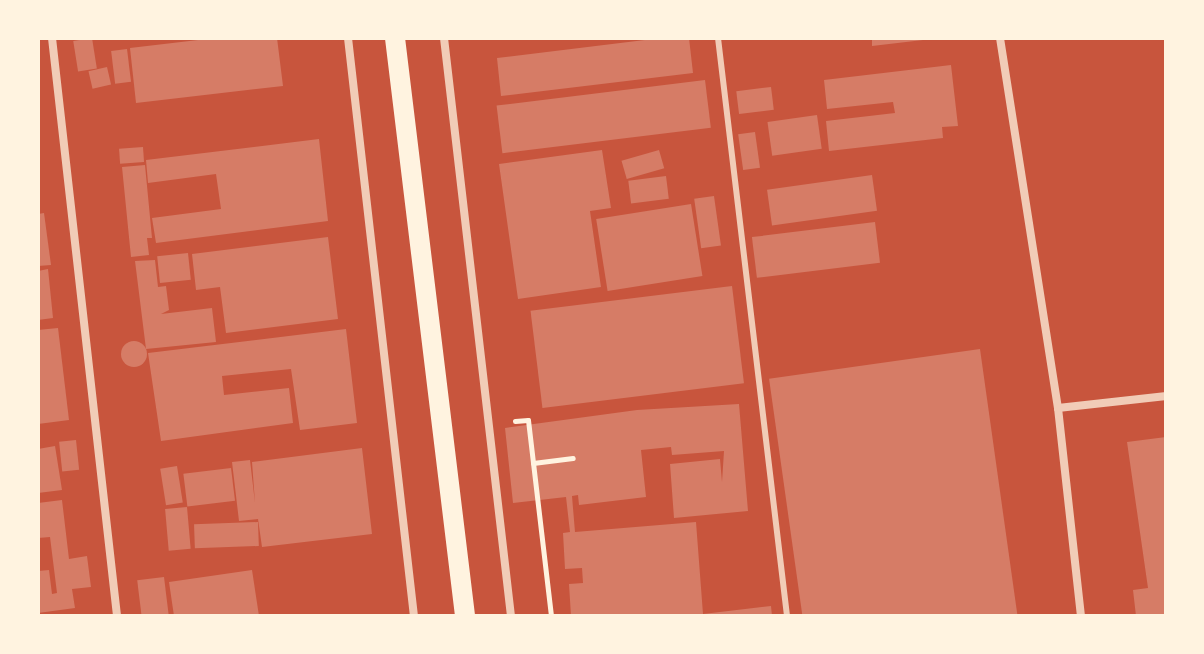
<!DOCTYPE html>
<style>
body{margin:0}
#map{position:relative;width:1204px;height:654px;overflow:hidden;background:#c8553d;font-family:Inter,sans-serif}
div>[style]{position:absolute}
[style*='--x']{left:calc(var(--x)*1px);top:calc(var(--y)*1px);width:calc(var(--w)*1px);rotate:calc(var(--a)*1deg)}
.building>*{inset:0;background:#d67c66;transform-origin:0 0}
.round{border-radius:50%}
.path>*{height:5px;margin:-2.5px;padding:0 2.5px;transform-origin:2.5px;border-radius:2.5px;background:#fff3e0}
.service>*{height:6px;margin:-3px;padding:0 3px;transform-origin:3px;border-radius:3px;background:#f1ccb7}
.minor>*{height:8px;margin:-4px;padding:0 4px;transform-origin:4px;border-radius:4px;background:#f1ccb7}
.primary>*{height:20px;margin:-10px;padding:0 10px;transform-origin:10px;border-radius:10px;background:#fff3e0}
span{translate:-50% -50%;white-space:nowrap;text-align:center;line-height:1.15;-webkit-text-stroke:6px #fff3e0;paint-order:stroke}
.frame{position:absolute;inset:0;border:40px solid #fff3e0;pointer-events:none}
</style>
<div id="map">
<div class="building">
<div style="left:92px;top:38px;width:31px;height:19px;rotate:81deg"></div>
<div style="clip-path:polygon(215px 38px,277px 38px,283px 86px,136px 103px,130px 48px)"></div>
<div style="clip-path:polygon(661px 38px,689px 38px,693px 73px,501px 96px,497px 58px)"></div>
<div style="clip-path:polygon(872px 38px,923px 38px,923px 40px,872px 46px)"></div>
<div style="left:127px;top:49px;width:33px;height:16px;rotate:83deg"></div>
<div style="clip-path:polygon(951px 65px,958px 126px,942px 127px,943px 138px,829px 151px,826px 121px,895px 113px,893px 102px,827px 109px,824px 80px)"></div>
<div style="left:107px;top:67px;width:18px;height:19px;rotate:77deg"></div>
<div style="left:705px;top:80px;width:48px;height:210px;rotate:83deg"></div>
<div style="left:771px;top:87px;width:23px;height:35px;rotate:83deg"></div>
<div style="left:817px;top:115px;width:34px;height:50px;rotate:82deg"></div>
<div style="left:755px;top:132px;width:36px;height:17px;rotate:82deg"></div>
<div style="clip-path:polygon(319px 139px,328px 221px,156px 243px,152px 218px,221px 209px,216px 174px,148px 183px,146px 160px)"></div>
<div style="left:143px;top:147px;width:15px;height:24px;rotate:86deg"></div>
<div style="clip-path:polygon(602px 150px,611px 208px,590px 211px,601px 287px,518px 299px,499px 164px)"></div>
<div style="left:659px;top:150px;width:19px;height:39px;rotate:74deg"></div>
<div style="clip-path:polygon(145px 165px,152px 238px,147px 238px,149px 255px,131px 257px,122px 167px)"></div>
<div style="left:872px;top:175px;width:36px;height:106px;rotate:82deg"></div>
<div style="left:666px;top:176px;width:23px;height:38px;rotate:83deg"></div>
<div style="left:714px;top:196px;width:50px;height:20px;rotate:82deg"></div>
<div style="left:691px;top:204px;width:73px;height:96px;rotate:81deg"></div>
<div style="clip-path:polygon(44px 213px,51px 265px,38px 266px,38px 214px)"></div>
<div style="left:875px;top:222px;width:41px;height:124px;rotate:83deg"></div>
<div style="clip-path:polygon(328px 237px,338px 319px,226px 333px,220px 287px,196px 290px,192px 254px)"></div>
<div style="left:188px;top:253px;width:27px;height:31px;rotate:84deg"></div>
<div style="clip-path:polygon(155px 260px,158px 287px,166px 286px,169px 310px,161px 314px,212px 308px,216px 342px,146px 349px,135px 261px)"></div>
<div style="clip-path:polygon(48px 269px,53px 318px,38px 320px,38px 271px)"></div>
<div style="left:732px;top:286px;width:98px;height:203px;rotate:83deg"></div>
<div style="clip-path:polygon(58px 328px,69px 420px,38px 424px,38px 330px)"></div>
<div style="clip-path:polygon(346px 329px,357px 423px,300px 430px,291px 369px,222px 376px,224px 395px,289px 388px,293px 423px,161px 441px,148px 353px)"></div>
<div class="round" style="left:121px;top:341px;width:26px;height:26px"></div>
<div style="left:980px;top:349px;width:270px;height:213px;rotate:82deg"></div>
<div style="clip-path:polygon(739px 404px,748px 511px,674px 518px,670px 464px,720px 459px,722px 482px,724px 451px,672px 455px,671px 447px,641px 450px,646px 497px,579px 505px,578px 495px,572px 496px,575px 532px,696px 522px,703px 614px,771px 606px,772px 616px,571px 616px,569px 584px,583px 583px,582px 568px,565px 569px,563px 533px,570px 532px,566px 497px,513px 503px,505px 428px,637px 410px)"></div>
<div style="clip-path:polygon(1166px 437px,1166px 616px,1136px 616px,1133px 590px,1148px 588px,1127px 442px)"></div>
<div style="left:76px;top:440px;width:30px;height:17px;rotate:84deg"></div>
<div style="clip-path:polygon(55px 446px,62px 490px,38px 493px,38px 449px)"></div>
<div style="clip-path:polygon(362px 448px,372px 534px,262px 547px,258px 519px,239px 521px,232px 462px,250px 460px,255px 503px,252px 462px)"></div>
<div style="left:177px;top:466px;width:37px;height:17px;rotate:81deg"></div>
<div style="left:231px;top:468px;width:33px;height:48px;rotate:83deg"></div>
<div style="clip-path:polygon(62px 500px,69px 559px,87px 556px,91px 587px,72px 589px,75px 608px,38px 613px,38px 571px,49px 570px,52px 594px,57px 593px,50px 537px,38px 538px,38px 503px)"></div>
<div style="left:187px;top:507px;width:42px;height:22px;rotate:85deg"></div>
<div style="left:258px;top:522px;width:24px;height:64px;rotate:88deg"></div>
<div style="clip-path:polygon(252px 570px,259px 616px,174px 616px,169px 582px)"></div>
<div style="left:164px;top:577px;width:39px;height:27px;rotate:83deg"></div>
</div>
<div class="path">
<div style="--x:515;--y:421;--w:13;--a:-4"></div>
<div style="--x:528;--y:420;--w:197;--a:83.3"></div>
<div style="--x:533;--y:463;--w:40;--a:-7.1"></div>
</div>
<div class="service">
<div style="--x:718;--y:38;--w:582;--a:83.19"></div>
</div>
<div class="minor">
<div style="--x:52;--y:38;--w:582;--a:83.58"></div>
<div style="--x:348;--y:38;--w:582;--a:83.49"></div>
<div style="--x:444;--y:38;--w:582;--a:83.39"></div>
<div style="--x:1000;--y:38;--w:375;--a:81.1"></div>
<div style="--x:1058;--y:408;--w:209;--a:83.7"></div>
<div style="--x:1058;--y:408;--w:109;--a:-6.3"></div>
</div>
<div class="primary">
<div style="--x:395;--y:38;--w:582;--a:83.09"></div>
</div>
<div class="frame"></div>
</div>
